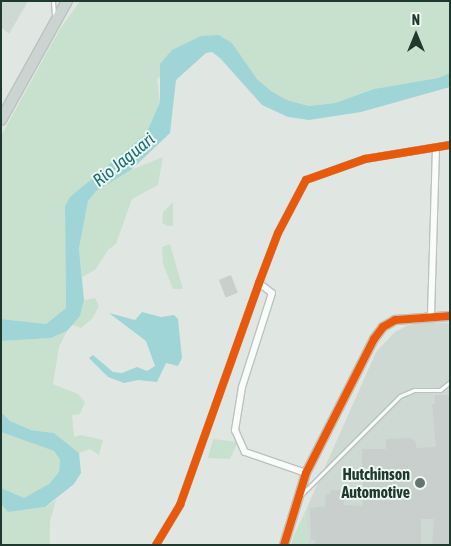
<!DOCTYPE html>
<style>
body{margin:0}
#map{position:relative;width:451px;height:546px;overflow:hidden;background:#e0e7e3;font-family:"Asap Condensed",sans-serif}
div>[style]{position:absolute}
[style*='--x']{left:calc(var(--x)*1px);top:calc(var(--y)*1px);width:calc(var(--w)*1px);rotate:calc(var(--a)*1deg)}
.built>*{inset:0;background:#ced9d3}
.green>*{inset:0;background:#c8e1ce}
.water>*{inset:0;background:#9fd5d6}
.building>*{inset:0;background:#c9cfcc;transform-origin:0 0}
.roads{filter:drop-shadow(1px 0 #bac3bf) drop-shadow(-1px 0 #bac3bf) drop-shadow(0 1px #bac3bf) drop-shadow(0 -1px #bac3bf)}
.service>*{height:3px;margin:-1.5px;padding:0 1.5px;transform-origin:1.5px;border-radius:1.5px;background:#fafbfb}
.minor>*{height:6px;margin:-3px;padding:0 3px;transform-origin:3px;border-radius:3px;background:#fafbfb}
.tertiary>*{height:8px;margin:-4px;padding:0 4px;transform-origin:4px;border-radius:4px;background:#fafbfb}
.primary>*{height:10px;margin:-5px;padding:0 5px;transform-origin:5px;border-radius:5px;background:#ccd4d1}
.cycleway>*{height:8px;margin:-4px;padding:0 4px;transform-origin:4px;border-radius:4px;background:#e8590c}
.dots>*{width:14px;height:14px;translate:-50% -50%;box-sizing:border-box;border:2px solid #eef7f1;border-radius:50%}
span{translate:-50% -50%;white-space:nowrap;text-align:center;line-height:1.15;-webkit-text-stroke:4px #eef7f1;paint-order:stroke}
.poi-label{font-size:16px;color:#1f392f;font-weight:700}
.right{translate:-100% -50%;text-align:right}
.water-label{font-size:18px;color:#187076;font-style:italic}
.frame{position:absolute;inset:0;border:2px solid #1f392f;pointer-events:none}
.north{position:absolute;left:391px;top:10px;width:50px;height:50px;-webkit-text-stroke:4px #eef7f1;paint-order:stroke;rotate:0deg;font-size:14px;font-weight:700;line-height:20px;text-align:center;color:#1f392f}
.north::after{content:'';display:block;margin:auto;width:18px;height:22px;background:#1f392f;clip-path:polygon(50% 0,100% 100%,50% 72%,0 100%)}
</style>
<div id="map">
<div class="built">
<div style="clip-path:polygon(1px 1px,28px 1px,9px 34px,1px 27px)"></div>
<div style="clip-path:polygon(426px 322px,450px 323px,450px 545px,308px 545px,305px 512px,376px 352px,395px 332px,408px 325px)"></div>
</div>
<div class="green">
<div style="clip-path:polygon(80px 1px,450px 1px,450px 73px,438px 78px,374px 89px,335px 103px,309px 106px,287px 100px,271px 91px,257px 79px,232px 43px,219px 35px,157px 79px,160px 102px,146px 134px,65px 206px,66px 308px,46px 324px,1px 319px,1px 136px,60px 29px)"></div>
<div style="clip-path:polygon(163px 157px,158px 185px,132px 199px,116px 244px,108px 250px,95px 270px,82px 277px,79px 250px,88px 201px,96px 191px,131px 170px)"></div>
<div style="clip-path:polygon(173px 202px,173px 226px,167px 226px,162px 223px,163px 212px)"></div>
<div style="clip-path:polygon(170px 244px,183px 289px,173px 289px,163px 264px,162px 247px)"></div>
<div style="clip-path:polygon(95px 298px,99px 306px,93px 318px,81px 328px,72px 325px,80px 316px,84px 300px)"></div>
<div style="clip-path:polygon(67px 331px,59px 347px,53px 384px,78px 394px,85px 402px,80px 414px,72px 415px,74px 437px,81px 435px,103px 440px,99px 455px,90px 449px,79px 453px,54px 433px,31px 430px,10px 421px,1px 412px,1px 341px,51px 338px)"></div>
<div style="clip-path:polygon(1px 432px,54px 451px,60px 460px,59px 472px,49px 484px,24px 499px,1px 488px)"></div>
<div style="clip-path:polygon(213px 439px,238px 442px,230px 459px,208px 458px)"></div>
<div style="clip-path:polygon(56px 500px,50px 522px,50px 545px,1px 545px,1px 504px,8px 512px,45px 507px)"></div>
<div style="clip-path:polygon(305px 512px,308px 545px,291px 545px,294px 535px)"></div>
</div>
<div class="water">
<div style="clip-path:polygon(219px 35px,232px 43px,257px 79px,271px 91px,287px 100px,309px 106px,335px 103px,374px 89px,438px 78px,450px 73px,450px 87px,361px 112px,309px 120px,288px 117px,262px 105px,220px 58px,212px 52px,206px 53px,176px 80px,170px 133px,131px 170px,96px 191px,88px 201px,79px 249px,84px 300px,80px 316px,67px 331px,51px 338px,1px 341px,1px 319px,46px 324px,66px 308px,65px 206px,70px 197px,146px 134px,160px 102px,160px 64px,172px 50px,201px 36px)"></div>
<div style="clip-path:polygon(142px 312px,161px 317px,174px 315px,178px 319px,182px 358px,178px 366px,166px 363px,157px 382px,138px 380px,124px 383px,108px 377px,89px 358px,93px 355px,113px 372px,122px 373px,137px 367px,147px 371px,155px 366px,146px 341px,109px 313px,135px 320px)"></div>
<div style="clip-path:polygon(1px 412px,10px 421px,31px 430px,54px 433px,79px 453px,81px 473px,74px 484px,45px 507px,8px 512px,1px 504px,1px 488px,24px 498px,49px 484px,59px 472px,60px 460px,54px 451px,1px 432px)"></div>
</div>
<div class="building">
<div style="left:231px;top:275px;width:19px;height:13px;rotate:69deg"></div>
<div style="clip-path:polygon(435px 395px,450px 395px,450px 545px,432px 545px,434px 519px,421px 519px,421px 545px,315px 545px,315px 540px,311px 540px,310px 508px,325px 506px,326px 494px,330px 494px,331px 490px,344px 490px,344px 505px,363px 506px,362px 449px,386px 449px,386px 439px,411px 438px,416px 442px,416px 448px,436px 447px,432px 404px,435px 404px)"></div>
</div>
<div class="roads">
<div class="service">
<div style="--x:53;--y:1;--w:13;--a:86"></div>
<div style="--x:301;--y:495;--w:140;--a:-45"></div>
<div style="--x:400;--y:396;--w:15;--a:-23"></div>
<div style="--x:414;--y:390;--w:26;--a:0"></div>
<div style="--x:440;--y:390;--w:13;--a:-39"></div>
</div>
<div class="minor">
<div style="--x:259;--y:283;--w:16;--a:38"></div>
<div style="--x:272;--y:293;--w:99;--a:107.7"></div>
<div style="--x:242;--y:387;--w:44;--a:99.2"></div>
<div style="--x:235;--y:430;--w:24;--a:66"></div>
<div style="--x:245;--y:452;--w:65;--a:19"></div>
<div style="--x:431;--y:316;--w:169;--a:-88.3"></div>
<div style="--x:156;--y:545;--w:47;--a:-59"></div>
<div style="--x:180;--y:505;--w:236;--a:-70.4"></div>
<div style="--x:259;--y:283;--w:53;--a:-69.2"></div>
<div style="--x:278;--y:233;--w:60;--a:-62.2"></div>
<div style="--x:306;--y:180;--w:63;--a:-19.6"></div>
<div style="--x:365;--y:159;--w:86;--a:-9.4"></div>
</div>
<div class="tertiary">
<div style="--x:284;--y:545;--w:75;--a:-73"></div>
<div style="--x:306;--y:473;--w:150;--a:-63.1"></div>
<div style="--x:374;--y:339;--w:15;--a:-53"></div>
<div style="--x:383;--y:327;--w:14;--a:-30"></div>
<div style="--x:395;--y:320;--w:55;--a:-4.2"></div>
</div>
<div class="primary">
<div style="--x:1;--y:120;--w:136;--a:-61"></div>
</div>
</div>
<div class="cycleway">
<div style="--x:156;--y:545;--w:47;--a:-59"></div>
<div style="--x:180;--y:505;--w:236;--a:-70.4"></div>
<div style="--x:259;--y:283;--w:53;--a:-69.2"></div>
<div style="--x:278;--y:233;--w:60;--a:-62.2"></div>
<div style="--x:306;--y:180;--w:63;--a:-19.6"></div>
<div style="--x:365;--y:159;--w:86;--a:-9.4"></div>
<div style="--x:284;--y:545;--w:75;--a:-73"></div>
<div style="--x:306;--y:473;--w:150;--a:-63.1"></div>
<div style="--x:374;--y:339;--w:15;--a:-53"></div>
<div style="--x:383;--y:327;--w:14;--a:-30"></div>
<div style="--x:395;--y:320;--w:55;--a:-4.2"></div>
</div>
<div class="dots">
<div style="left:420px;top:483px;background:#63766e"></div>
</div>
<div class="poi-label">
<span class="right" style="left:410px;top:483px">Hutchinson<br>Automotive</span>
</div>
<div class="water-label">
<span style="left:124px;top:160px;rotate:-39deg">Rio Jaguari</span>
</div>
<div class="frame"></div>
<div class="north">N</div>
</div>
